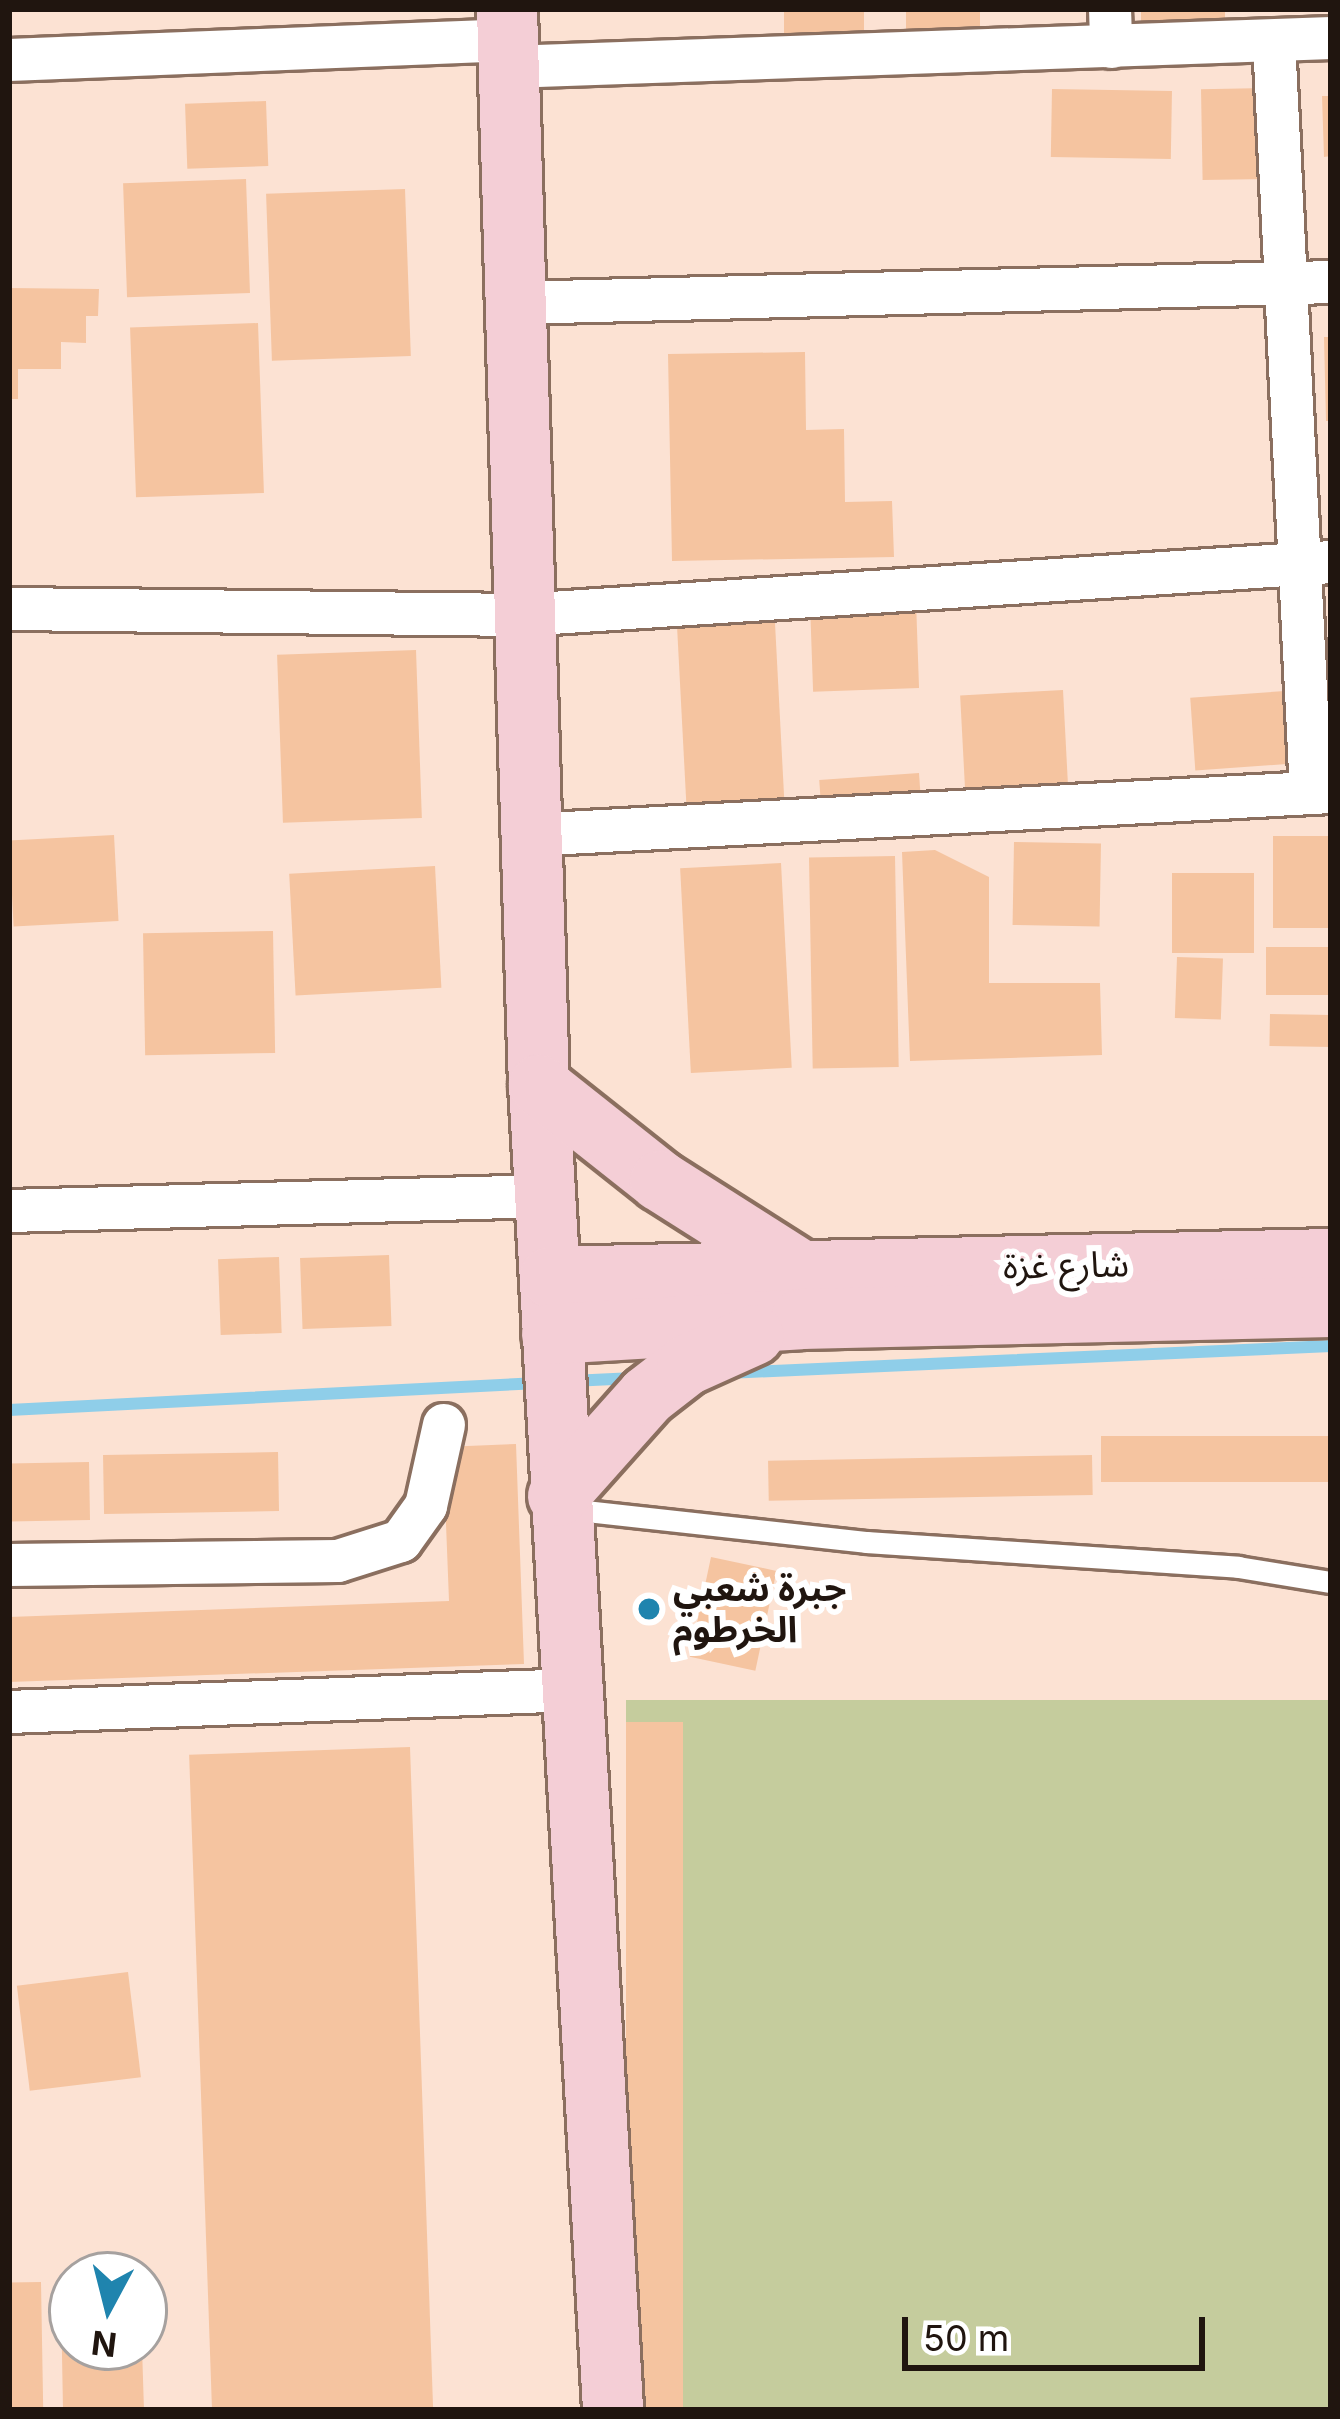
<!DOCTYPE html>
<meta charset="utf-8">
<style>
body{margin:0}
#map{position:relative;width:1340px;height:2419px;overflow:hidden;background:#fce2d3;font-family:Inter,"Noto Sans Arabic",sans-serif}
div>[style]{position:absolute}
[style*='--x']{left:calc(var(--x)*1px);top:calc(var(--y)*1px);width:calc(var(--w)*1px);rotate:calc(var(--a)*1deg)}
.green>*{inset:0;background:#c5cc9d;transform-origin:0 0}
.stream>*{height:12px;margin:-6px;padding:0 6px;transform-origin:6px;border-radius:6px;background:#8fcee9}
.building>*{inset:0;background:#f5c4a0;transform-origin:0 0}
.roads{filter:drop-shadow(3px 0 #8b6f5f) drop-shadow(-3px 0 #8b6f5f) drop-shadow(0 3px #8b6f5f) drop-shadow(0 -3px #8b6f5f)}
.lane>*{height:21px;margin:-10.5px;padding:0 10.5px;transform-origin:10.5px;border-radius:10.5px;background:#fff}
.street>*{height:42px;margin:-21px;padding:0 21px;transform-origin:21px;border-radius:21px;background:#fff}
.secondary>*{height:60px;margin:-30px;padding:0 30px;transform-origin:30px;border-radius:30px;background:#f4ced6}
.dots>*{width:33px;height:33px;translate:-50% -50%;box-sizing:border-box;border:6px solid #fff;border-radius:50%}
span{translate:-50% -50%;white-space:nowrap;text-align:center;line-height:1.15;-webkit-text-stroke:12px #fff;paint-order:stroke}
.street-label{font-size:36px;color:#20150f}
.poi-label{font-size:36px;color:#20150f;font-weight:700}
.left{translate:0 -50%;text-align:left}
.frame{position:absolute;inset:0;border:12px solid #20150f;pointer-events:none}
.north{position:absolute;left:48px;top:2251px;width:120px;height:120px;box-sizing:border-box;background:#fff;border:3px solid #a6a19f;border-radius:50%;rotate:187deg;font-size:33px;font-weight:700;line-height:48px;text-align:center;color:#20150f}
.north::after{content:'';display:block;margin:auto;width:42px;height:54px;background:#1f84ae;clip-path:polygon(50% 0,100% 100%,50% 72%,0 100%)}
.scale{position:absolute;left:902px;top:2317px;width:303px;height:54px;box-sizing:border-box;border:6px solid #20150f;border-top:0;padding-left:15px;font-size:36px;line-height:42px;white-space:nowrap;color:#20150f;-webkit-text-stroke:9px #fff;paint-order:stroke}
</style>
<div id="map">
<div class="green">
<div style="left:1331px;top:1700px;width:710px;height:705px;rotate:90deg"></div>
</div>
<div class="stream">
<div style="--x:727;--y:1373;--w:605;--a:-2.56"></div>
<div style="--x:571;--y:1381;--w:64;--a:-2.7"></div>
<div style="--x:9;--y:1410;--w:531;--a:-2.92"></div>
</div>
<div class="building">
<div style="left:784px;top:9px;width:80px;height:29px"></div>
<div style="left:906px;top:9px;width:74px;height:30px"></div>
<div style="left:1141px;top:9px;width:84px;height:15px"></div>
<div style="left:1266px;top:88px;width:91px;height:65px;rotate:89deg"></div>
<div style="left:1052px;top:89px;width:120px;height:68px;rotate:1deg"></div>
<div style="clip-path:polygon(1322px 96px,1331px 96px,1331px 156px,1324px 157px)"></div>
<div style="left:266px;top:101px;width:65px;height:81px;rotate:88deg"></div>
<div style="left:246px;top:179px;width:114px;height:123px;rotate:88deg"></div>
<div style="left:405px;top:189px;width:167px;height:139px;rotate:88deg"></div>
<div style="clip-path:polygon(9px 288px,99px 289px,98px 316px,86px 316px,86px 343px,61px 342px,61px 369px,18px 369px,18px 399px,9px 399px)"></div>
<div style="left:258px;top:323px;width:170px;height:128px;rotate:88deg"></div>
<div style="clip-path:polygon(1324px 337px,1331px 337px,1331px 421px,1326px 421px)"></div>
<div style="clip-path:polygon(805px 352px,806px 430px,844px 429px,845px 502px,892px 501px,894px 557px,672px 561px,668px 354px)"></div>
<div style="left:916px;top:601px;width:87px;height:106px;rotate:88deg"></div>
<div style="left:774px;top:604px;width:206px;height:98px;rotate:87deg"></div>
<div style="left:416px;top:650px;width:168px;height:139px;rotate:88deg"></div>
<div style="left:1063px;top:690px;width:105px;height:103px;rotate:87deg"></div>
<div style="left:1285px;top:691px;width:73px;height:95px;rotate:86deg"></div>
<div style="left:919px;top:773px;width:29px;height:100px;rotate:86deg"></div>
<div style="left:114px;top:835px;width:86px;height:105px;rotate:87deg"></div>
<div style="left:1331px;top:836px;width:92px;height:58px;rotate:90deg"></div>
<div style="left:1014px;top:842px;width:87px;height:83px;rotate:1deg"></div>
<div style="clip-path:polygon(935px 850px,989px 877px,989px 983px,1100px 983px,1102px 1055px,910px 1061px,902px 852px)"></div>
<div style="left:895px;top:856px;width:211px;height:86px;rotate:89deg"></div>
<div style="left:781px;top:863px;width:205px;height:101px;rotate:87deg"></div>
<div style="left:435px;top:866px;width:122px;height:146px;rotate:87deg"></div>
<div style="left:1172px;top:873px;width:82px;height:80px"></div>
<div style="left:273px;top:931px;width:122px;height:130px;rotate:89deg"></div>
<div style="left:1331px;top:947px;width:48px;height:65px;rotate:90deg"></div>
<div style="left:1177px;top:957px;width:46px;height:61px;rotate:2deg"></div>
<div style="left:1270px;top:1014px;width:61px;height:32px;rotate:1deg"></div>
<div style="left:389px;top:1255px;width:71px;height:89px;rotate:88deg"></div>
<div style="left:279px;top:1257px;width:76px;height:61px;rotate:88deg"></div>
<div style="left:1331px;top:1436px;width:46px;height:230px;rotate:90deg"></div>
<div style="clip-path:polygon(516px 1444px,524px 1664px,9px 1682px,9px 1617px,449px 1601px,443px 1447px)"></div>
<div style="left:278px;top:1452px;width:59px;height:175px;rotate:89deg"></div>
<div style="left:1092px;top:1455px;width:40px;height:324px;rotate:89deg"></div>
<div style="left:89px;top:1462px;width:58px;height:80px;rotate:89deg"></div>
<div style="left:711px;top:1557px;width:67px;height:102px;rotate:12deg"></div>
<div style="left:626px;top:1722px;width:57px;height:689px"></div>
<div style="left:410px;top:1747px;width:663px;height:221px;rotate:88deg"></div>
<div style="left:128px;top:1972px;width:106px;height:112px;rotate:83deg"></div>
<div style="left:41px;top:2282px;width:128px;height:32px;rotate:89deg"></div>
<div style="clip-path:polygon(61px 2301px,72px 2301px,72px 2347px,142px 2347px,144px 2410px,63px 2410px)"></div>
</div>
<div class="roads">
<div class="lane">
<div style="--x:568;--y:1509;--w:300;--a:6.3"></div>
<div style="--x:866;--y:1542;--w:373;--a:3.8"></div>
<div style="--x:1238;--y:1567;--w:94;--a:9.2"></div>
</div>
<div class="street">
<div style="--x:1110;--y:9;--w:38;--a:88"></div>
<div style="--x:1274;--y:41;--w:753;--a:87.18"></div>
<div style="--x:9;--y:60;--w:500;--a:-2.29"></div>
<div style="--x:509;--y:67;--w:823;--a:-2.02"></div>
<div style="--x:515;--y:303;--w:816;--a:-1.47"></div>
<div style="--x:9;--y:609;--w:512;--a:0.67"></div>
<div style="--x:521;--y:615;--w:812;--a:-3.74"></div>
<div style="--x:529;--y:835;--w:803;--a:-3.07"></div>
<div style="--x:9;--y:1211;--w:536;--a:-1.6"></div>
<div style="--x:9;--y:1565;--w:329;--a:-0.7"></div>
<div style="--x:338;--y:1561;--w:66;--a:-17.6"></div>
<div style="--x:401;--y:1541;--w:43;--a:-54.5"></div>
<div style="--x:426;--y:1506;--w:83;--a:-77.5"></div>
<div style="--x:9;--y:1712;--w:566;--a:-2.23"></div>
</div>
<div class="secondary">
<div style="--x:507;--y:9;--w:1076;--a:88.3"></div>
<div style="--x:539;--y:1085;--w:1327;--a:86.8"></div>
<div style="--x:539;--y:1085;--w:154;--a:38.4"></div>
<div style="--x:660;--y:1181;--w:166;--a:32.4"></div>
<div style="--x:550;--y:1277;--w:781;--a:-1.32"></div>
<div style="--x:552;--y:1334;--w:249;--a:-3.4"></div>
<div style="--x:801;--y:1319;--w:530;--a:-1.3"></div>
<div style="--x:558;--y:1496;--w:134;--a:-48.3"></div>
<div style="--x:647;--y:1396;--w:51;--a:-37.8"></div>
<div style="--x:687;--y:1365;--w:73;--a:-24.1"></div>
</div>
</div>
<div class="dots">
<div style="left:649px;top:1609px;background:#1f84ae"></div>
</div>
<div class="street-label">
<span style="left:1066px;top:1265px;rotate:-1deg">شارع غزة</span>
</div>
<div class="poi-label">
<span class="left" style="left:673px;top:1609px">جبرة شعبي<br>الخرطوم</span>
</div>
<div class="frame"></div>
<div class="north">N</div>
<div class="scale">50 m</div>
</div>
